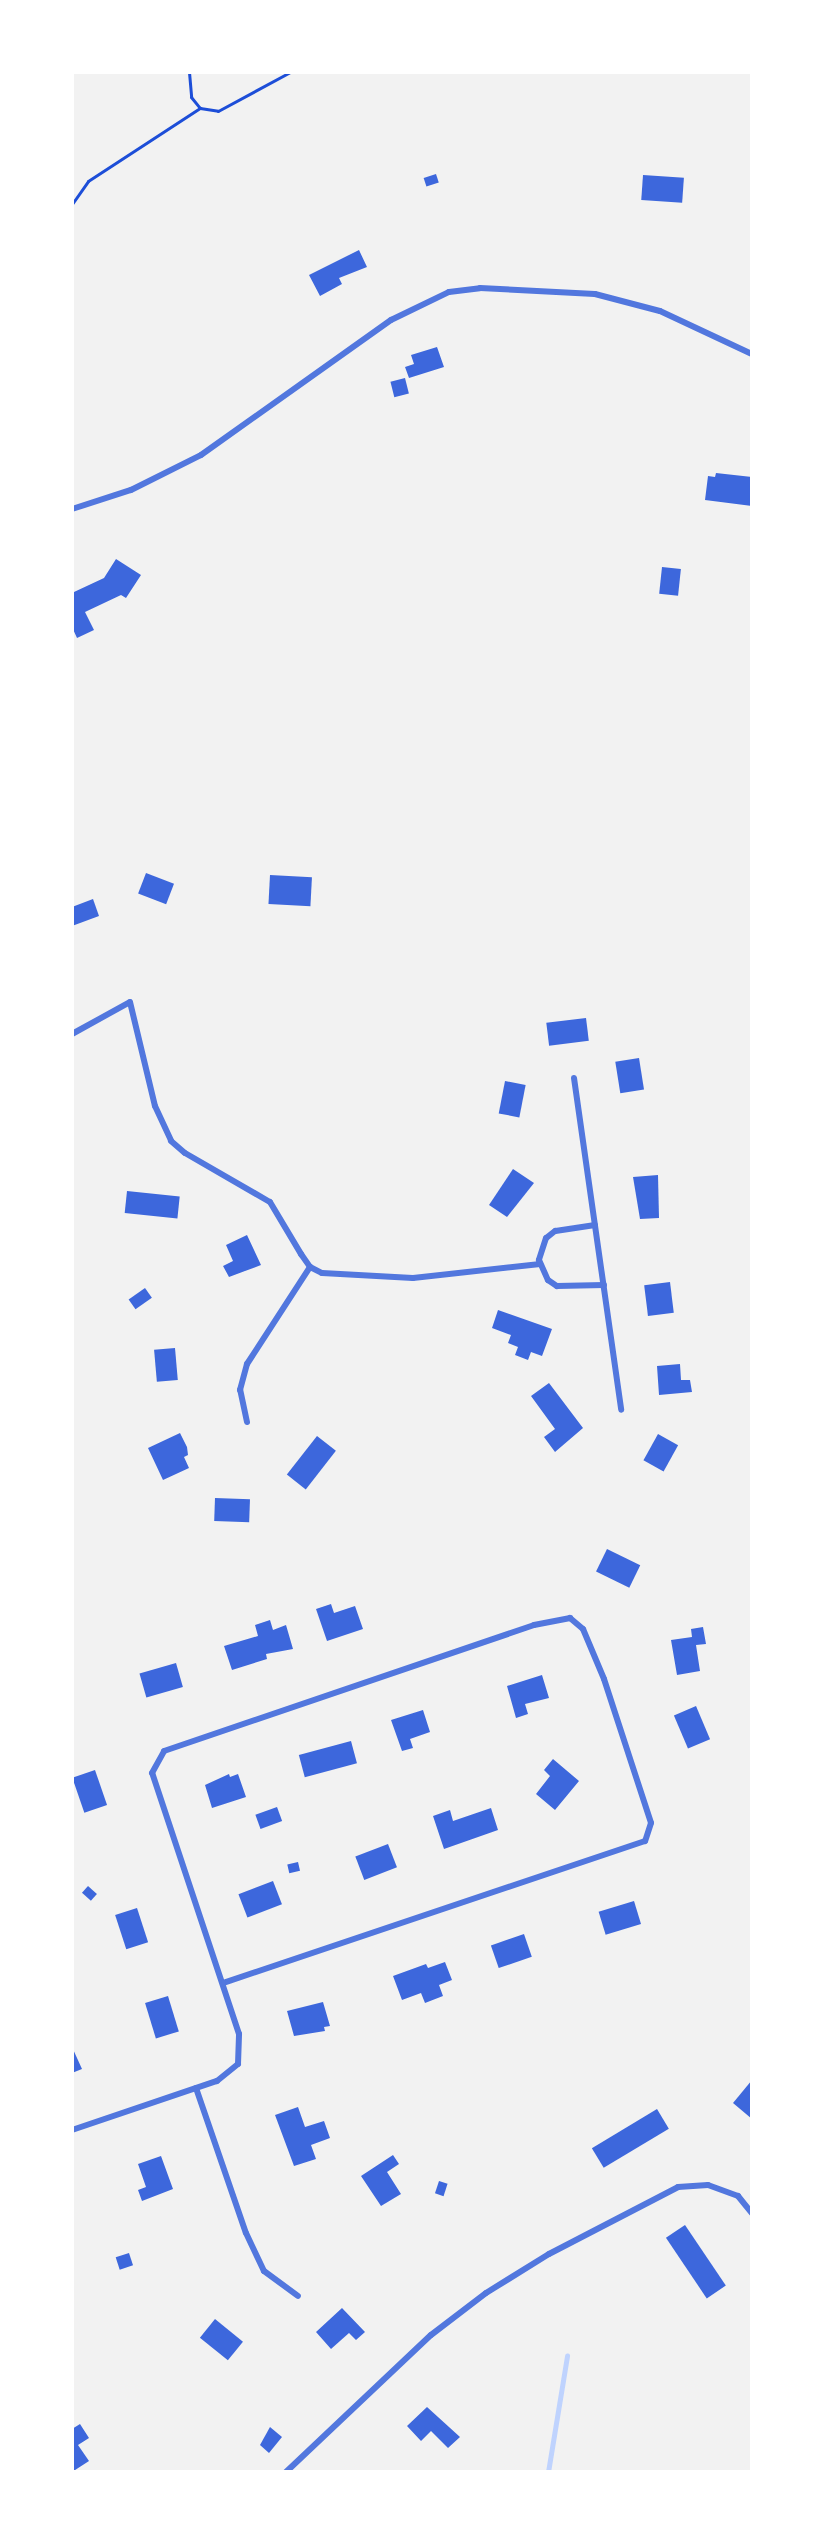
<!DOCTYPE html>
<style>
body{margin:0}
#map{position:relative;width:824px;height:2544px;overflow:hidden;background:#f2f2f2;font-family:Ubuntu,sans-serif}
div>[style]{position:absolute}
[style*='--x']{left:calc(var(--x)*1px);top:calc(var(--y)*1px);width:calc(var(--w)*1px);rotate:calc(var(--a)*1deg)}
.stream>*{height:5px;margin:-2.5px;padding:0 2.5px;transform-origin:2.5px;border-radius:2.5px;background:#bfd3fe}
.building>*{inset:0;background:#3d67dc;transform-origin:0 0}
.path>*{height:3px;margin:-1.5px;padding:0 1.5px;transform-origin:1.5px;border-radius:1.5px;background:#1d4ed8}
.minor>*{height:6px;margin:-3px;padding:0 3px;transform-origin:3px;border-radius:3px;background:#5277de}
span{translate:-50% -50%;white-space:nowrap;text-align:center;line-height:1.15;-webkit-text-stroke:4.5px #fff;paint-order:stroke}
.frame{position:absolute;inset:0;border:74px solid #fff;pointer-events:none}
</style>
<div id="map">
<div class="stream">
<div style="--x:548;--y:2472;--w:118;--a:-80.7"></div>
</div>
<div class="building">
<div style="left:436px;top:174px;width:9px;height:13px;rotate:72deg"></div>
<div style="left:643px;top:175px;width:41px;height:25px;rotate:4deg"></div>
<div style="clip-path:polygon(359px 250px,367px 267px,339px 278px,342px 284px,320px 296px,309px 275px)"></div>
<div style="clip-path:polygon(437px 347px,444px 367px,409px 378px,405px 367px,414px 364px,411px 355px)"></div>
<div style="left:405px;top:378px;width:16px;height:15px;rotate:76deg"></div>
<div style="clip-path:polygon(716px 473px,752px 477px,752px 506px,705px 500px,708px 476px,715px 477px)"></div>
<div style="clip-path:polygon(116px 559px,141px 575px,126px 598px,121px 595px,85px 612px,94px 630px,77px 638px,72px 627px,72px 588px,74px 592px,104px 578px)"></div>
<div style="left:662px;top:567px;width:19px;height:27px;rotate:6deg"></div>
<div style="left:146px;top:873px;width:30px;height:22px;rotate:21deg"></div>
<div style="left:270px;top:875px;width:42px;height:29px;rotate:3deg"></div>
<div style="clip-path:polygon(93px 899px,99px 916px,72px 926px,72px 907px)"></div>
<div style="left:586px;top:1018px;width:23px;height:40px;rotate:83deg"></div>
<div style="left:639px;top:1058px;width:32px;height:24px;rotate:81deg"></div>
<div style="left:505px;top:1081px;width:21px;height:33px;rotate:11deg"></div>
<div style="clip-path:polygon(513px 1169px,534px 1183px,507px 1217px,489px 1205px)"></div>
<div style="clip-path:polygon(658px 1175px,659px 1218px,640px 1219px,633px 1177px)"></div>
<div style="left:127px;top:1191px;width:53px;height:22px;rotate:6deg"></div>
<div style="clip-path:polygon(247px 1235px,261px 1265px,229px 1277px,223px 1266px,233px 1261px,226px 1245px)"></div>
<div style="left:670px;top:1282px;width:31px;height:26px;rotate:83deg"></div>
<div style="left:145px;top:1288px;width:12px;height:20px;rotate:55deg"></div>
<div style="clip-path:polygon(498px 1310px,552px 1329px,542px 1356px,531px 1352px,528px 1360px,515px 1355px,518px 1347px,508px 1343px,511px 1335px,492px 1328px)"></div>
<div style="left:175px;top:1348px;width:32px;height:21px;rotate:85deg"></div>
<div style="clip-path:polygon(680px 1364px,681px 1380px,690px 1380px,692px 1392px,659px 1395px,657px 1366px)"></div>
<div style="clip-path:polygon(549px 1383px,583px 1428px,555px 1452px,544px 1437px,555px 1429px,531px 1396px)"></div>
<div style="clip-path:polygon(180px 1433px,187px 1447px,188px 1455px,184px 1457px,189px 1468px,163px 1480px,148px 1448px)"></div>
<div style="left:658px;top:1434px;width:23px;height:30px;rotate:29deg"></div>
<div style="left:317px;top:1436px;width:24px;height:49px;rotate:38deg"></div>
<div style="left:215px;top:1498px;width:35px;height:23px;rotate:2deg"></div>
<div style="left:607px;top:1549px;width:37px;height:25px;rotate:26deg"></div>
<div style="clip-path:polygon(331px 1604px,334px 1613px,355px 1606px,363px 1629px,327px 1641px,316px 1609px)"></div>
<div style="clip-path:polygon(270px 1620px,273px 1630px,286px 1625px,293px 1649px,266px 1654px,267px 1659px,232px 1670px,224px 1646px,258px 1636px,255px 1625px)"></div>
<div style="clip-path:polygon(703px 1627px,706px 1644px,696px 1645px,700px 1671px,677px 1675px,671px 1640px,692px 1637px,691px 1629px)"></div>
<div style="left:176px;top:1663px;width:25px;height:38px;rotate:74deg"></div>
<div style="clip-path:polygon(542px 1675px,549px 1698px,525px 1704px,528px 1714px,516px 1718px,507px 1686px)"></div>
<div style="left:696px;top:1706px;width:36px;height:24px;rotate:67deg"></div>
<div style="clip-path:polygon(423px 1710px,430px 1732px,410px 1739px,413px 1748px,402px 1751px,391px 1720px)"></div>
<div style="left:351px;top:1741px;width:23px;height:54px;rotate:75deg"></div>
<div style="clip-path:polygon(553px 1759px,579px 1781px,555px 1810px,536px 1794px,550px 1776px,544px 1770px)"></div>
<div style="left:95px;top:1770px;width:37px;height:24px;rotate:71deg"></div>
<div style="clip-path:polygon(229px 1774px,230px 1777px,238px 1774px,246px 1797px,212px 1808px,205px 1785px)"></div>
<div style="left:277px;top:1807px;width:15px;height:23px;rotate:70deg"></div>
<div style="clip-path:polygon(491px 1808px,498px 1830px,444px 1849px,433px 1816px,450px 1810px,453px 1821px)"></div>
<div style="left:388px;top:1844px;width:25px;height:35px;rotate:69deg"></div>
<div style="left:298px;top:1862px;width:9px;height:11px;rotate:77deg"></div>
<div style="left:273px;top:1881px;width:25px;height:37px;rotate:69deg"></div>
<div style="left:88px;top:1886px;width:12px;height:9px;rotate:42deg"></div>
<div style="left:634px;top:1901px;width:24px;height:37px;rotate:73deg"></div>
<div style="left:137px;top:1908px;width:36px;height:23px;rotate:72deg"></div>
<div style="left:524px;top:1934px;width:24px;height:35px;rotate:71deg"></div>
<div style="clip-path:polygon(445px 1962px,452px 1980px,439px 1985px,443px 1996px,425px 2003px,421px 1993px,402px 2000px,393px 1976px,426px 1964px,428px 1968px)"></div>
<div style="left:168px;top:1996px;width:37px;height:24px;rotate:73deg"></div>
<div style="clip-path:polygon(323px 2002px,330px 2026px,324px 2027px,325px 2031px,294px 2036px,287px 2011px)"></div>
<div style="clip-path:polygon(72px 2047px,82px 2069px,72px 2073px)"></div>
<div style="clip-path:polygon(752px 2080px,752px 2119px,733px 2103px)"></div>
<div style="clip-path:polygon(298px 2107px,305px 2127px,324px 2121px,330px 2138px,311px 2145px,316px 2159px,294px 2166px,275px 2115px)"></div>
<div style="left:657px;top:2109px;width:23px;height:76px;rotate:59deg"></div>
<div style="clip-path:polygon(393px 2155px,399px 2164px,387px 2172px,401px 2194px,381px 2206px,361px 2176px)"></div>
<div style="clip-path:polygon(161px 2156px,173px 2189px,142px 2201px,138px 2190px,146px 2187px,138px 2164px)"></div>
<div style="left:439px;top:2181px;width:9px;height:13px;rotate:18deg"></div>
<div style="left:685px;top:2225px;width:73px;height:23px;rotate:56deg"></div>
<div style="left:129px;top:2253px;width:13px;height:14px;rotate:72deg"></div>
<div style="clip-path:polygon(342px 2308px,365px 2332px,356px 2340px,349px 2333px,331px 2349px,316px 2332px)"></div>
<div style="left:215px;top:2319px;width:36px;height:24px;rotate:39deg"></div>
<div style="clip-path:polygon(427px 2407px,460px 2437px,448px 2448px,431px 2431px,421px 2441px,407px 2426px)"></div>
<div style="clip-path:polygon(80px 2424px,89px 2438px,78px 2445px,89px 2461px,72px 2472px,72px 2429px)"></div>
<div style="clip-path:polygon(270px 2427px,282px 2437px,269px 2453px,260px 2445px)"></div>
</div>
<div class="path">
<div style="--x:189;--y:72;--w:25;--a:85"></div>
<div style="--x:191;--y:97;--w:14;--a:51"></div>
<div style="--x:72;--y:204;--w:28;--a:-55"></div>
<div style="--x:88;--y:181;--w:134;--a:-33.1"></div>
<div style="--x:200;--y:108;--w:18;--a:9"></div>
<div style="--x:218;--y:111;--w:82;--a:-28.4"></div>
</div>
<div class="minor">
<div style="--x:72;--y:509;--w:62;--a:-17.9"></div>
<div style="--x:131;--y:490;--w:78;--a:-26.6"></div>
<div style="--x:201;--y:455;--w:233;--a:-35.4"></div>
<div style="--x:391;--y:320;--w:64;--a:-25.8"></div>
<div style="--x:449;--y:292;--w:31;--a:-7"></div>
<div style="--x:480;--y:288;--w:115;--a:3"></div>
<div style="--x:595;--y:294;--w:67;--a:14.7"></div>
<div style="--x:660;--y:311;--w:102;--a:25.1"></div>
<div style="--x:72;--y:1034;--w:66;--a:-28.9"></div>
<div style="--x:130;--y:1002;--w:107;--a:76.5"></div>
<div style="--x:155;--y:1106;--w:38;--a:65"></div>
<div style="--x:171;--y:1141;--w:18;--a:41"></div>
<div style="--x:185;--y:1153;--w:98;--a:30"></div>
<div style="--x:270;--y:1202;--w:61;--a:59.2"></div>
<div style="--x:301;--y:1254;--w:16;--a:55"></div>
<div style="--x:310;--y:1267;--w:13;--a:27"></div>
<div style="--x:322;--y:1273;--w:91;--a:3.1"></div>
<div style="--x:413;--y:1278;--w:128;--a:-6.3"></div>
<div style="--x:574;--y:1078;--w:335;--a:81.9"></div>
<div style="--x:595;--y:1225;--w:40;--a:171.5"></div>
<div style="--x:555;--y:1231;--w:11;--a:142"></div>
<div style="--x:546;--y:1238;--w:23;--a:108"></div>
<div style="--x:539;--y:1260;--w:22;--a:66"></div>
<div style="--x:548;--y:1280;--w:11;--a:34"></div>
<div style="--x:557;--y:1286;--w:47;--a:-1.2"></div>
<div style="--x:247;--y:1422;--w:33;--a:-102"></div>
<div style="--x:240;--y:1390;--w:27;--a:-75"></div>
<div style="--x:247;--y:1364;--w:116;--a:-57"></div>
<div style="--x:196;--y:2088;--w:153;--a:71"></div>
<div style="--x:246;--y:2233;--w:42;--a:64.7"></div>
<div style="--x:264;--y:2271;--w:42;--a:36.3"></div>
<div style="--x:72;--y:2130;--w:153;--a:-18.7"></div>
<div style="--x:217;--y:2081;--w:27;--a:-39"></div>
<div style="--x:238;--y:2064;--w:30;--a:-88"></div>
<div style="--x:239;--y:2034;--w:275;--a:-108.4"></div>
<div style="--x:152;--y:1773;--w:25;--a:-61"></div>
<div style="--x:164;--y:1751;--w:391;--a:-18.8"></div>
<div style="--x:534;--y:1625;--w:37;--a:-11"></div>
<div style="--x:570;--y:1618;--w:17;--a:40"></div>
<div style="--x:583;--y:1629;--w:54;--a:67.2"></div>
<div style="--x:604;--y:1679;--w:151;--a:71.9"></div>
<div style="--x:651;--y:1823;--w:19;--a:108"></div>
<div style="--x:645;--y:1841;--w:444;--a:161.4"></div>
<div style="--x:286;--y:2472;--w:199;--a:-43.4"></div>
<div style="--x:431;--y:2335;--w:69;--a:-37.4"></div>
<div style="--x:486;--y:2293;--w:74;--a:-31.8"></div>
<div style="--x:549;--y:2254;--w:145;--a:-27.4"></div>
<div style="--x:678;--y:2187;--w:30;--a:-4"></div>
<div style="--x:708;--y:2185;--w:32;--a:20"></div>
<div style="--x:738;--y:2196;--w:22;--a:51"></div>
</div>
<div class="frame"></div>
</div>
